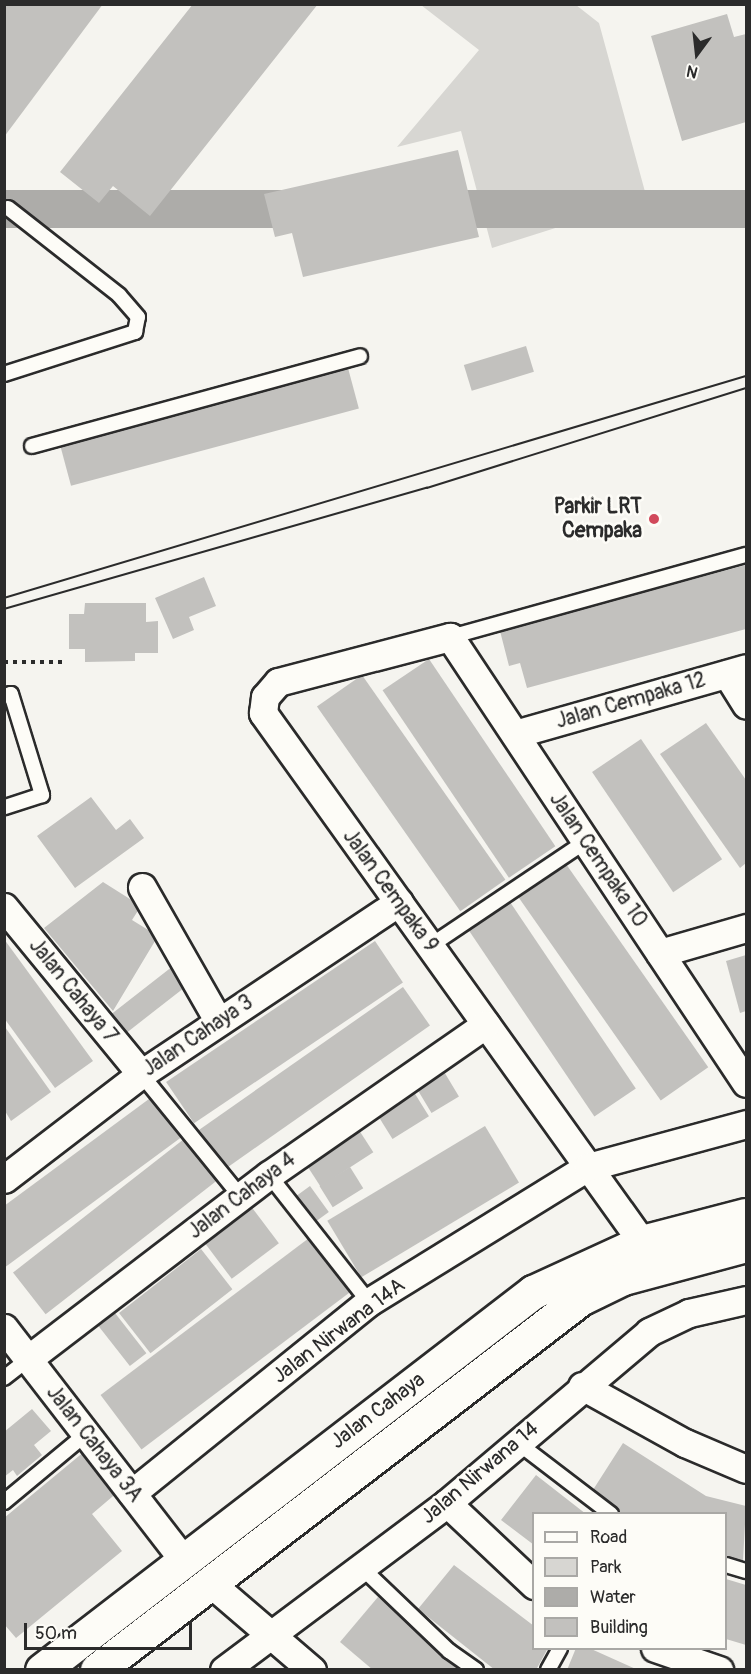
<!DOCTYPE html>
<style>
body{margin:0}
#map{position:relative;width:751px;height:1674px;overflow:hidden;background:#f5f4ef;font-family:Pangolin,sans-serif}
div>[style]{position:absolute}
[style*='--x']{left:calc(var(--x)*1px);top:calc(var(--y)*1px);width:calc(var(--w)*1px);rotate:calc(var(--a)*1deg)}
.green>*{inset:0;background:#d7d6d2}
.water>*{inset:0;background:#adaca9;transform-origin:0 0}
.building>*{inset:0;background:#c2c1be;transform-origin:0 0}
.path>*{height:4px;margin-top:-2px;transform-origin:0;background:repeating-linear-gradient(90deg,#2b2b2b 0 4.5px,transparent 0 9px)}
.roads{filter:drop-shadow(2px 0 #2b2b2b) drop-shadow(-2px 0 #2b2b2b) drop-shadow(0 2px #2b2b2b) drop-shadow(0 -2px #2b2b2b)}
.lane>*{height:14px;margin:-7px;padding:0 7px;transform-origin:7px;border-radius:7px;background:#fdfcf7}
.street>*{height:27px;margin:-13.5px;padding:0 13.5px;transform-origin:13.5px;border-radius:13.5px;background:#fdfcf7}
.secondary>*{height:33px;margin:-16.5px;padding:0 16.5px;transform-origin:16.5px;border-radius:16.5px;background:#fdfcf7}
.tram>*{height:1.5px;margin:-0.75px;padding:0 0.75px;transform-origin:0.75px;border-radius:0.75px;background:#2b2b2b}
.dots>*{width:16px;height:16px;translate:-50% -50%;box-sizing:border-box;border:3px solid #fdfcf7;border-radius:50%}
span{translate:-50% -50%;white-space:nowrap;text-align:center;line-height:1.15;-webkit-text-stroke:5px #fdfcf7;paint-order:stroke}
.poi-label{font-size:21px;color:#2b2b2b;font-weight:700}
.right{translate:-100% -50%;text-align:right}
.street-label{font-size:21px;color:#2b2b2b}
.frame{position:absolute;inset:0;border:6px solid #2b2b2b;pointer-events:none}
.legend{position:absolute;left:532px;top:1512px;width:195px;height:138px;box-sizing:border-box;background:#fdfcf7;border:2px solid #a9a8a5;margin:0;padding:8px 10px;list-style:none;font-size:18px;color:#2b2b2b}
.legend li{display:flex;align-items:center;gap:12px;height:30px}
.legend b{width:30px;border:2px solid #a9a8a5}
.north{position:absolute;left:667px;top:24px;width:60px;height:60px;-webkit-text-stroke:4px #fdfcf7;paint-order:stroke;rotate:195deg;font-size:16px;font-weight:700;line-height:24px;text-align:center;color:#2b2b2b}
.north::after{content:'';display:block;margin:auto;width:21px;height:27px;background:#2b2b2b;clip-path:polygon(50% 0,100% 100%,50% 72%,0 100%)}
.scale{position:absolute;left:24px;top:1623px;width:168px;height:27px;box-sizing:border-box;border:3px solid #2b2b2b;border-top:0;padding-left:8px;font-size:18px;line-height:21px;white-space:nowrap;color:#2b2b2b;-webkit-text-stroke:4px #fdfcf7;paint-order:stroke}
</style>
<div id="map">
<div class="green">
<div style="clip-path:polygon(421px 5px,576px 5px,599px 23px,647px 199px,492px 248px,461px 131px,397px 147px,479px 50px)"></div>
</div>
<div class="water">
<div style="left:746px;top:190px;width:38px;height:743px;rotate:90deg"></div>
</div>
<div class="building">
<div style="clip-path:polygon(4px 4px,103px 4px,4px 137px)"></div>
<div style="clip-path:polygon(193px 4px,318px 4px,150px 216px,113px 186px,99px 203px,60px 172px)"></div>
<div style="clip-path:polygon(727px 14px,734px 37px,746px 34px,746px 122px,682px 141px,651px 36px)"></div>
<div style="clip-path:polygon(458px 150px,479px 237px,303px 277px,292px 233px,275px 237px,264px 194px)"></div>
<div style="left:526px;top:346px;width:27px;height:65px;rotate:73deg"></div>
<div style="left:348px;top:368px;width:42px;height:298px;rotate:75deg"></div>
<div style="clip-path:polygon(746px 565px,746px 629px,527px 688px,520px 663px,509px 666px,500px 631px)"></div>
<div style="clip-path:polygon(204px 577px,216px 606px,189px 617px,194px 630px,173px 639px,155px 598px)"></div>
<div style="clip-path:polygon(85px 603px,146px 603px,146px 622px,158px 621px,158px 653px,135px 653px,135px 661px,85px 662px,85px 649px,69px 649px,69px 614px,84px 614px)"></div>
<div style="left:429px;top:659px;width:226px;height:56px;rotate:56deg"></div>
<div style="left:362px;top:675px;width:250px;height:55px;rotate:55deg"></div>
<div style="clip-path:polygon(706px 723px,746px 780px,746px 863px,740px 868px,660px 754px)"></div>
<div style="left:641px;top:739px;width:145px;height:59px;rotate:56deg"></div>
<div style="clip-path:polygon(91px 797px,116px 830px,130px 819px,144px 838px,75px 888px,37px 836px)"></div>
<div style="left:566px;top:864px;width:248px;height:58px;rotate:55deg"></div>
<div style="clip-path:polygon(103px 882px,141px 906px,132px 920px,158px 936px,113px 1011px,44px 928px)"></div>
<div style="left:510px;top:902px;width:225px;height:50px;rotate:56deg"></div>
<div style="clip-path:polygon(4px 939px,93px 1061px,55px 1088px,4px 1018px)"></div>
<div style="left:375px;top:941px;width:50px;height:252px;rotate:56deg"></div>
<div style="clip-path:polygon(746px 955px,746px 1011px,740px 1013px,726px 961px)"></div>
<div style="left:173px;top:966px;width:24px;height:78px;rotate:52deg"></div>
<div style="left:403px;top:987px;width:47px;height:250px;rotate:55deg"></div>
<div style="clip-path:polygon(5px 1027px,51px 1092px,11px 1121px,5px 1111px)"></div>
<div style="left:443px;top:1070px;width:31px;height:32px;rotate:59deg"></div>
<div style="left:412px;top:1089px;width:32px;height:43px;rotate:58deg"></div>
<div style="clip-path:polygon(153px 1096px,183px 1136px,4px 1268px,4px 1206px)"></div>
<div style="left:485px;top:1126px;width:66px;height:184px;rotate:59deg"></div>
<div style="left:357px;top:1127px;width:30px;height:63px;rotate:57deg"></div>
<div style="left:184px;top:1139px;width:53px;height:217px;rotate:52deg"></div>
<div style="left:350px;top:1167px;width:25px;height:36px;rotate:58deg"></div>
<div style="left:310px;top:1186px;width:32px;height:17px;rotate:54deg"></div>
<div style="left:247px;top:1201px;width:53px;height:59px;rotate:53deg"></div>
<div style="left:313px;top:1235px;width:68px;height:266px;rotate:53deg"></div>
<div style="left:201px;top:1249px;width:51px;height:104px;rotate:52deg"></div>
<div style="left:115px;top:1313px;width:51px;height:21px;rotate:52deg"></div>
<div style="clip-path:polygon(32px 1409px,51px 1431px,34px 1445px,42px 1455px,17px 1476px,13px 1470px,4px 1477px,4px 1432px)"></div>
<div style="clip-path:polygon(623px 1443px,706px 1496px,746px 1506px,743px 1561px,726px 1556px,726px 1514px,623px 1514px,591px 1493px)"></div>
<div style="clip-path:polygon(85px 1451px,119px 1491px,92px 1514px,122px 1551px,16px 1638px,4px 1624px,4px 1518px)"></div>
<div style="clip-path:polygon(536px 1475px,586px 1514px,534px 1514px,534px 1545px,501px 1520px)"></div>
<div style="clip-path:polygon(454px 1565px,534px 1626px,534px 1648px,548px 1648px,536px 1670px,495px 1670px,418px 1609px)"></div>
<div style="clip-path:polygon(726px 1579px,746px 1585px,746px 1645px,726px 1639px)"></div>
<div style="clip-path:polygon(378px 1597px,464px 1670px,373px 1670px,340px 1642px)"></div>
<div style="clip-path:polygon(576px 1648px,589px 1648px,638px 1670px,567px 1670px)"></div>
</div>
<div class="path">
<div style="--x:4;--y:662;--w:61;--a:0"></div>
</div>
<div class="roads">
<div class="lane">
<div style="--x:4;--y:374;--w:138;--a:-17.8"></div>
<div style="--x:135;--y:332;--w:15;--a:-79"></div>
<div style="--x:138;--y:317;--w:29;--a:-131"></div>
<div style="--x:119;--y:295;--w:141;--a:-141.9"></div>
<div style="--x:32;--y:446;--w:340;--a:-15.3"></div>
<div style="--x:450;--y:637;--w:307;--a:-15.5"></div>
<div style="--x:4;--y:696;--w:7;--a:-16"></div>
<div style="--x:11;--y:694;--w:106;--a:72.9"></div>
<div style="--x:42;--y:795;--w:40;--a:162"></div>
<div style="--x:430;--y:946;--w:188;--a:-33.9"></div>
<div style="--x:141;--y:1074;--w:157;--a:50.9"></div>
<div style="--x:269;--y:1175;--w:162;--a:51.8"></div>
<div style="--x:4;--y:1378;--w:31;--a:-38"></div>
<div style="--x:518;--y:1443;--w:117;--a:37.4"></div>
<div style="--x:4;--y:1502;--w:107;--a:-39.7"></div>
<div style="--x:726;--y:1565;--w:21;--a:17"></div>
<div style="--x:361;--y:1567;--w:122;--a:43.7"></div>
<div style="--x:449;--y:1651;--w:33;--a:35"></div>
<div style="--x:548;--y:1670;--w:25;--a:-61"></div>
</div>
<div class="street">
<div style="--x:727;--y:674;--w:36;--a:58"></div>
<div style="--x:515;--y:734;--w:240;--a:-15.9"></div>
<div style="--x:142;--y:887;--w:155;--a:60.3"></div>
<div style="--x:4;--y:907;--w:216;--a:50.6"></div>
<div style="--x:660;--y:953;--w:90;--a:-16.2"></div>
<div style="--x:4;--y:1179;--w:173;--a:-37.5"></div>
<div style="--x:141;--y:1074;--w:310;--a:-33.7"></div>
<div style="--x:642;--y:1242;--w:651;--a:-125.62"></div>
<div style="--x:263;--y:713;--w:16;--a:-83"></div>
<div style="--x:265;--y:697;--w:20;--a:-49"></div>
<div style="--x:278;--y:682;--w:178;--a:-14.7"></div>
<div style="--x:450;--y:637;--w:535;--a:56.43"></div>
<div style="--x:4;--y:1328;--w:293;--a:52.3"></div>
<div style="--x:28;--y:1359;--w:303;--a:-37.4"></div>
<div style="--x:269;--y:1175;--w:264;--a:-34.8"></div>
<div style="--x:582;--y:1386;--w:118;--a:29"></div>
<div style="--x:685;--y:1443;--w:66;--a:23.1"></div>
<div style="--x:132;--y:1493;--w:304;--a:-38.9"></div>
<div style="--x:369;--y:1302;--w:257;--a:-31.7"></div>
<div style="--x:588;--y:1167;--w:164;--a:-15.2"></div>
<div style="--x:447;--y:1503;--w:120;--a:43.3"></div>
<div style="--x:208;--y:1581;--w:137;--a:40.6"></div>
<div style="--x:655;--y:1648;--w:68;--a:19"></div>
<div style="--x:224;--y:1670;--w:279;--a:-36.8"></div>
<div style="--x:447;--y:1503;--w:265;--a:-40.2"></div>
<div style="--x:649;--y:1332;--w:44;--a:-25.4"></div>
<div style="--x:689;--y:1313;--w:58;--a:-12.8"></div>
</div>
<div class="secondary">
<div style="--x:42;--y:1670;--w:620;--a:-37.59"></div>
<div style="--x:533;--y:1292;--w:120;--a:-24.6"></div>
<div style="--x:642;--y:1242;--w:107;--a:-14.6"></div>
<div style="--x:97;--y:1670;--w:609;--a:-37.53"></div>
<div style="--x:580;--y:1299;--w:48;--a:-26"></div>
<div style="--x:623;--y:1278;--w:127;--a:-15"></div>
</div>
</div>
<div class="tram">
<div style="--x:4;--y:598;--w:774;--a:-16.66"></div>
<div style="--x:4;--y:609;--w:440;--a:-16"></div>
<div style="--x:427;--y:488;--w:334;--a:-17.4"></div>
</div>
<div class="dots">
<div style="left:654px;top:519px;background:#d1495b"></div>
</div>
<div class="poi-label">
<span class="right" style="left:642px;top:519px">Parkir LRT<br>Cempaka</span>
</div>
<div class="street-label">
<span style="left:631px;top:701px;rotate:-16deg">Jalan Cempaka 12</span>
<span style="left:598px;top:860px;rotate:56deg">Jalan Cempaka 10</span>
<span style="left:390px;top:891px;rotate:54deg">Jalan Cempaka 9</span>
<span style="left:73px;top:991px;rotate:51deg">Jalan Cahaya 7</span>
<span style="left:198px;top:1036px;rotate:-34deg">Jalan Cahaya 3</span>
<span style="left:242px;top:1196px;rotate:-37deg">Jalan Cahaya 4</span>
<span style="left:339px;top:1331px;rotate:-37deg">Jalan Nirwana 14A</span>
<span style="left:378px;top:1411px;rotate:-37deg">Jalan Cahaya</span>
<span style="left:94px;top:1444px;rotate:52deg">Jalan Cahaya 3A</span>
<span style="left:480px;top:1473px;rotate:-40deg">Jalan Nirwana 14</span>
</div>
<div class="frame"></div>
<ul class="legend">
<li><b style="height:8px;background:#fdfcf7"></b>Road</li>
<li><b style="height:16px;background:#d7d6d2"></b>Park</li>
<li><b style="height:16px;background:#adaca9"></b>Water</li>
<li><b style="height:16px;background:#c2c1be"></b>Building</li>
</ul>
<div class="north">N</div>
<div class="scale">50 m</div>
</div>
